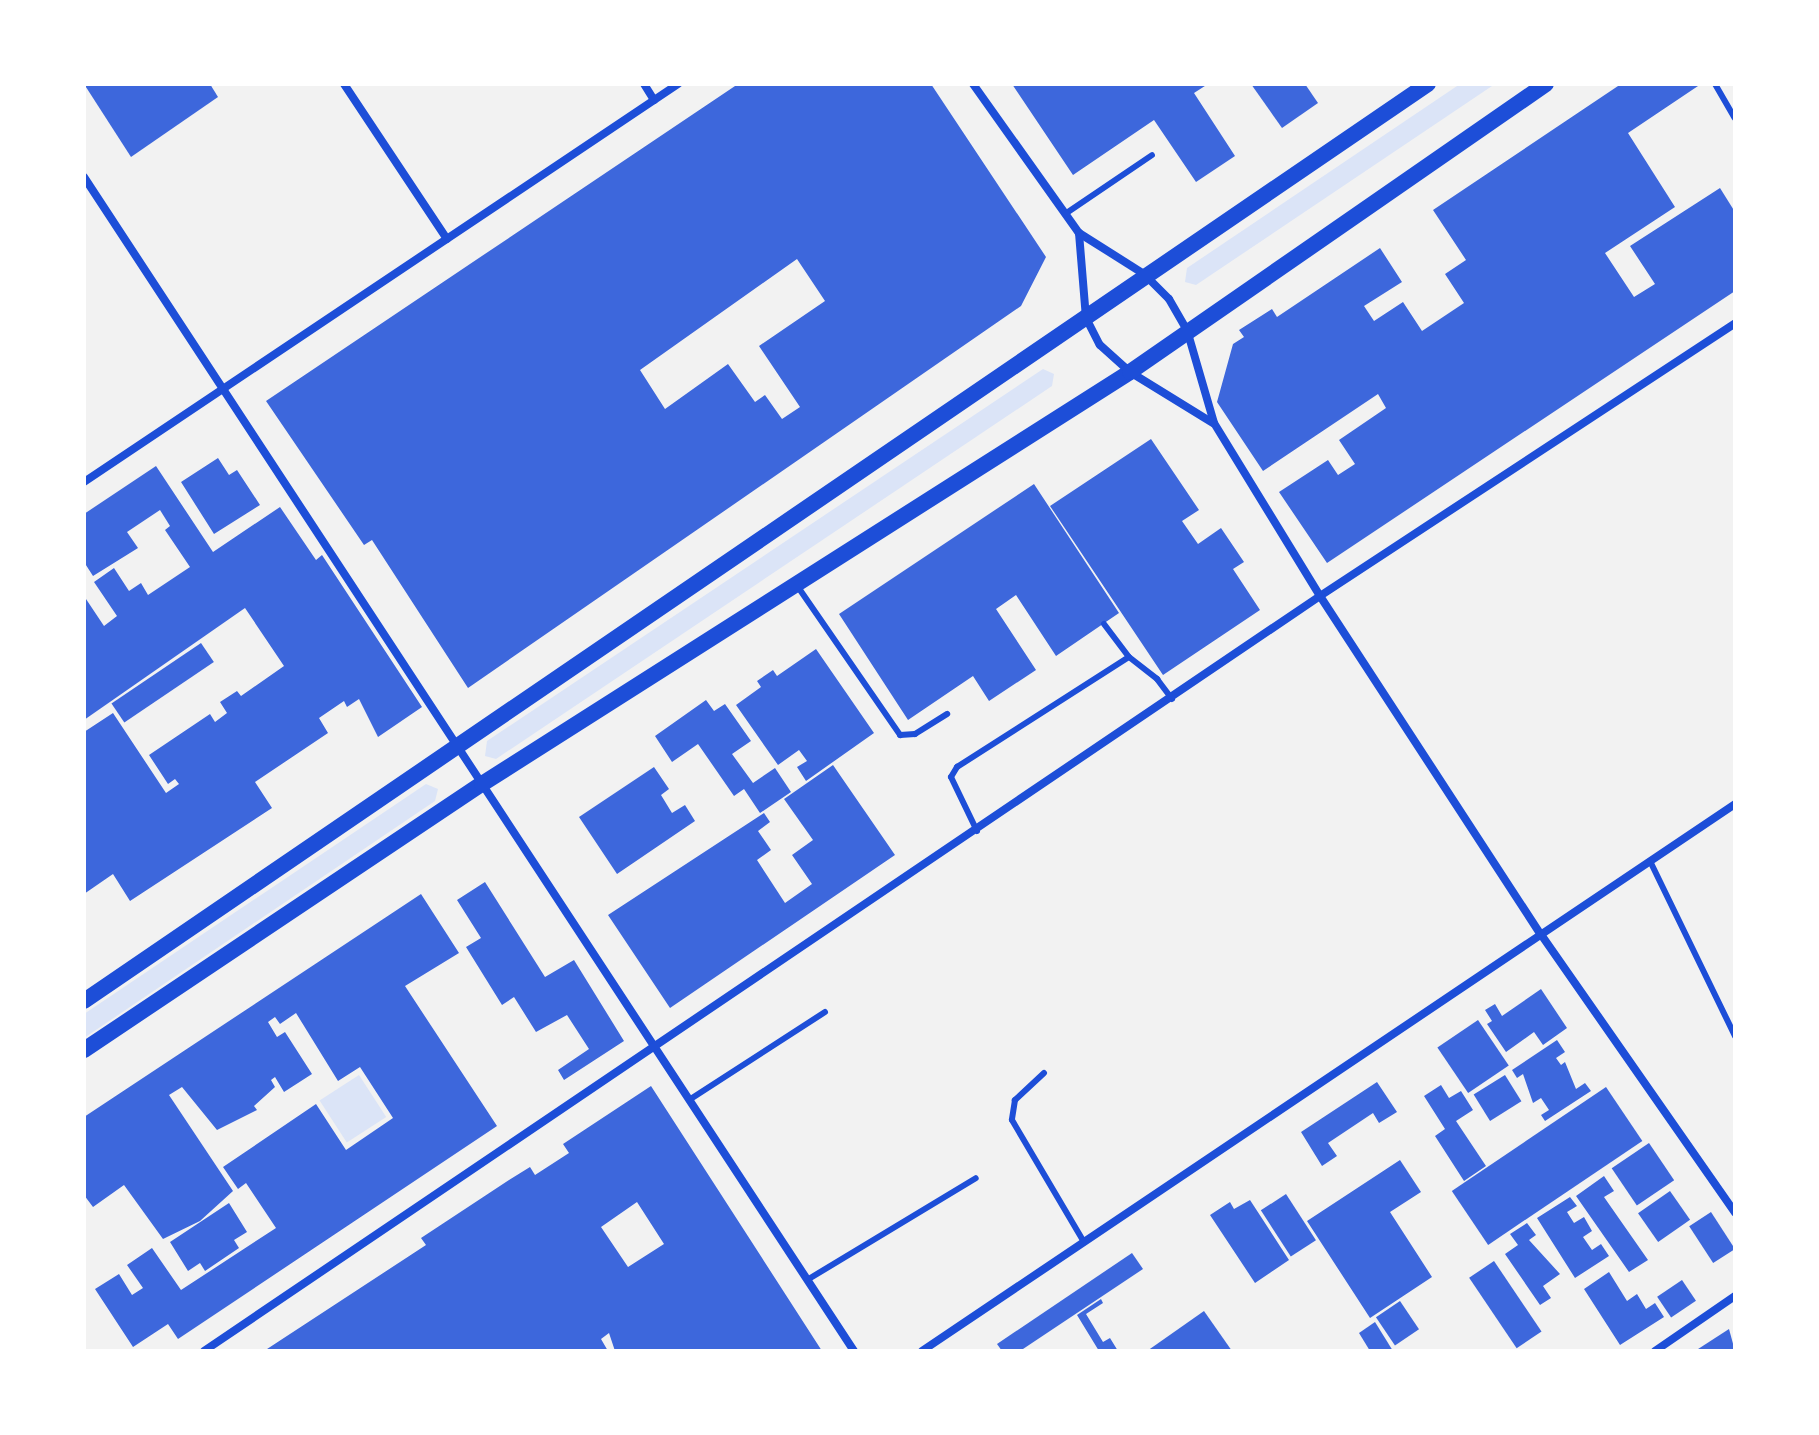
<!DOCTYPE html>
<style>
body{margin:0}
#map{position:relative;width:1819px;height:1435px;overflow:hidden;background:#f2f2f2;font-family:Cabin,sans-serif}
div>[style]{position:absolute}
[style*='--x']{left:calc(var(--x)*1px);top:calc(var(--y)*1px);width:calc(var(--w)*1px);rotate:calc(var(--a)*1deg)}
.green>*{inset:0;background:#dbe4f7;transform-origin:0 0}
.building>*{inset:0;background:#3d67dc;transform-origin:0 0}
.service>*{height:6px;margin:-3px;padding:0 3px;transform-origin:3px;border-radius:3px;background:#1d4ed8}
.minor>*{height:8px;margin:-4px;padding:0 4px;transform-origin:4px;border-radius:4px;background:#1d4ed8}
.secondary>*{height:16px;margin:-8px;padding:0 8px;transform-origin:8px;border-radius:8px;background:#1d4ed8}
span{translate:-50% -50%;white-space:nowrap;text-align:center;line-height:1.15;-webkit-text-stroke:8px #fff;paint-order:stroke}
.frame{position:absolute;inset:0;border:86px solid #fff;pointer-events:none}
</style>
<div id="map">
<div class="green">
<div style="clip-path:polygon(1460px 84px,1495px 84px,1196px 285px,1185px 282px,1187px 268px)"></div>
<div style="clip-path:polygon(1043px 369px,1054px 374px,1052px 386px,496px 759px,485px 756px,487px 741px)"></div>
<div style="clip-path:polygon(426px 784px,438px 789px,435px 801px,84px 1038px,84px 1014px)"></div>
<div style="left:359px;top:1075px;width:50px;height:47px;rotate:57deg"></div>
</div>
<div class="building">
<div style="clip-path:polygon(84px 84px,210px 84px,218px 97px,131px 157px)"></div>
<div style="clip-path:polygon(evenodd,738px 84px,931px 84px,1046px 257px,1021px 306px,468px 688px,372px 540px,364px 545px,266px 401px,738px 84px,797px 259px,825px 301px,759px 346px,800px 407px,782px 419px,765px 395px,755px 402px,728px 364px,665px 409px,640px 370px,797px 259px)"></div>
<div style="clip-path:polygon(1012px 84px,1208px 84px,1194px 93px,1235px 156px,1196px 182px,1154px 120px,1073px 175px)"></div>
<div style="clip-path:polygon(1251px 84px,1305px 84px,1318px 103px,1282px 128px)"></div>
<div style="clip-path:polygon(1621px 84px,1701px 84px,1628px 133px,1675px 207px,1605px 253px,1634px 297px,1655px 284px,1630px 246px,1720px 188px,1735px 212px,1735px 291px,1327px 563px,1279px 492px,1328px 460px,1338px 475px,1355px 464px,1339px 440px,1386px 408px,1378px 394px,1263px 471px,1217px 402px,1233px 344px,1244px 337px,1239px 330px,1272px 309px,1277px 317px,1380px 248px,1402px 282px,1364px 306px,1374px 321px,1403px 302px,1422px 331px,1464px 303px,1445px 274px,1466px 260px,1433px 210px)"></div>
<div style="clip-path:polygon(1151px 439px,1199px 510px,1182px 521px,1198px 544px,1221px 528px,1244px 562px,1233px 569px,1260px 610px,1163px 675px,1050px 506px)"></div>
<div style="clip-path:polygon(218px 458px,229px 475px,237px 470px,260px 505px,214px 534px,181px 482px)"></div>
<div style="clip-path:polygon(156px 466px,213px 552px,280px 507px,316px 560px,322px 555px,422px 707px,378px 737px,359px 699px,347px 707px,344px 701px,319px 718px,328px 733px,255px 782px,272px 808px,130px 901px,113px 874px,84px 894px,84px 732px,113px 713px,166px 793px,179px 784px,175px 779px,168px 784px,149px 755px,210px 714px,215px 722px,227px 713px,220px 702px,237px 691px,241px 696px,284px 666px,245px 608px,84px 720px,84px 596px,104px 626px,117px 616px,94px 582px,114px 568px,129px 591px,141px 583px,148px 595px,190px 567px,165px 530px,170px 526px,160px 510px,127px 532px,138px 548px,93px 576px,84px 562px,84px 514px)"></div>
<div style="clip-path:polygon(1034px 484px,1119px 613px,1056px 656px,1016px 595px,996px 609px,1036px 670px,989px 701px,973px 676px,908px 720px,839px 614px)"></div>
<div style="left:201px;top:643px;width:23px;height:108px;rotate:56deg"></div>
<div style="clip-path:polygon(816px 649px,874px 733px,806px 781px,797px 767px,807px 761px,799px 750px,778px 765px,736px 705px,761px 687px,757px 681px,773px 670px,777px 676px)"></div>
<div style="clip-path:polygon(706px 700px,714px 711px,725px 704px,751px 741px,732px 754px,753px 783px,775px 768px,791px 792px,760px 813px,744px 789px,734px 796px,698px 744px,672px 762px,655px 736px)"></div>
<div style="clip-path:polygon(833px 765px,895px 855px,670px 1008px,608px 915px,764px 813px,770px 822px,758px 831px,771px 850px,757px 860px,785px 903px,812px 884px,792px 855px,813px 840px,784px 799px)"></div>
<div style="clip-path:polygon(654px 767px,669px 789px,661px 795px,672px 813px,685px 805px,695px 821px,617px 874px,579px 817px)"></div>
<div style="clip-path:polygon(485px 882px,545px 977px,574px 960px,624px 1041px,564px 1080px,558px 1070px,589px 1049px,567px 1015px,536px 1032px,514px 997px,502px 1005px,466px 947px,481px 938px,457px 900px)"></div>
<div style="clip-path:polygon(421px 894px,459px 953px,405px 986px,497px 1126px,178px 1339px,168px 1324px,133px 1347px,95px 1289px,119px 1274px,132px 1295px,143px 1288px,127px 1265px,152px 1248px,181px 1290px,276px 1228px,246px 1183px,238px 1189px,223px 1167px,316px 1104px,346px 1150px,393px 1118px,360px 1067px,338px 1081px,296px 1013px,280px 1024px,275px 1017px,268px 1022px,277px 1037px,285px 1032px,312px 1074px,284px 1092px,275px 1077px,271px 1080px,275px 1087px,254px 1106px,257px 1110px,217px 1130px,182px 1087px,169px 1095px,233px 1191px,200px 1221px,163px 1239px,124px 1185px,93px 1207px,84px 1195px,84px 1117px)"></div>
<div style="clip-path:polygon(1541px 989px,1567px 1028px,1543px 1045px,1534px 1032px,1506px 1052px,1487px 1024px,1492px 1021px,1485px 1010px,1495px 1004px,1502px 1016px)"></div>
<div style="left:1478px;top:1020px;width:55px;height:49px;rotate:56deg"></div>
<div style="clip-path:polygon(1557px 1040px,1565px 1052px,1556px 1058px,1561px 1065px,1565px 1062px,1576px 1089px,1585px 1083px,1591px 1091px,1545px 1121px,1541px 1115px,1549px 1110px,1541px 1098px,1533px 1103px,1523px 1074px,1517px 1078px,1512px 1070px)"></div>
<div style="left:1505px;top:1075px;width:31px;height:37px;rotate:58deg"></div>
<div style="clip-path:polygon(1377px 1082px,1397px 1112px,1379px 1123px,1373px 1113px,1328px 1143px,1337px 1156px,1322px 1166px,1301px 1132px)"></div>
<div style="clip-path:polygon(1441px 1085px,1449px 1098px,1461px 1091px,1473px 1110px,1456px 1121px,1486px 1166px,1464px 1181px,1435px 1136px,1445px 1129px,1424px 1096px)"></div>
<div style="clip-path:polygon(evenodd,651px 1086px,822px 1351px,615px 1351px,609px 1333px,601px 1339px,608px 1351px,264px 1351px,426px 1245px,421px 1238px,509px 1180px,530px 1167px,535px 1175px,569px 1153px,563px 1144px,651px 1086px,637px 1202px,664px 1244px,628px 1267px,601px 1227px,637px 1202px)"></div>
<div style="left:1606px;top:1087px;width:65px;height:186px;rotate:56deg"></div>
<div style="left:1649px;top:1143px;width:45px;height:45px;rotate:56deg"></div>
<div style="clip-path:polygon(1400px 1160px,1421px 1192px,1390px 1212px,1432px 1277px,1370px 1318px,1307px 1221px)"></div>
<div style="clip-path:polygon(1604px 1176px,1614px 1191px,1604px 1197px,1648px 1260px,1629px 1272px,1576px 1196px)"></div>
<div style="left:1670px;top:1191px;width:35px;height:39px;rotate:55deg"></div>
<div style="left:1286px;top:1194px;width:55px;height:30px;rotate:57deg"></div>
<div style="clip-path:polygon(1570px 1197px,1577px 1206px,1567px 1212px,1574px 1223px,1584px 1217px,1592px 1231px,1583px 1237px,1592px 1250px,1601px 1244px,1609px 1256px,1575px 1278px,1537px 1218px)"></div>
<div style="clip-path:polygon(1250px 1200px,1289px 1260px,1255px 1283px,1210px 1215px,1230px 1202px,1234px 1209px)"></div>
<div style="clip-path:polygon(229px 1203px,247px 1232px,234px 1240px,239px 1248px,205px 1271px,200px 1263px,188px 1271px,170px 1242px)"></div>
<div style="left:1711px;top:1212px;width:44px;height:26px;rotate:57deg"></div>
<div style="clip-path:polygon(1527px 1223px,1536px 1235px,1529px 1240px,1560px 1274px,1543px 1286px,1551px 1298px,1540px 1305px,1505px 1254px,1518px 1245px,1510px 1234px)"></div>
<div style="clip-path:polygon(1132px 1253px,1143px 1269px,1020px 1351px,1002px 1351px,997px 1344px)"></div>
<div style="left:1494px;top:1261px;width:85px;height:30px;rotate:56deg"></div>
<div style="clip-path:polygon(1609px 1272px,1627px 1301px,1637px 1294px,1646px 1309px,1655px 1303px,1664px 1317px,1620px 1345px,1584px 1289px)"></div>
<div style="left:1682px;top:1280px;width:25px;height:30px;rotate:56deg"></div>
<div style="clip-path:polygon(1101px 1299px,1103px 1303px,1086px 1314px,1103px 1342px,1110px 1338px,1118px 1351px,1099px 1351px,1077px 1315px)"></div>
<div style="left:1400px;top:1301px;width:34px;height:29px;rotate:56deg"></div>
<div style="clip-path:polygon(1204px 1311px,1232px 1351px,1147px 1351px)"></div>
<div style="clip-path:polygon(1375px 1322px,1393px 1351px,1370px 1351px,1359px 1333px)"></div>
<div style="clip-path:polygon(1729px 1329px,1735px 1351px,1695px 1351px)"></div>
</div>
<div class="service">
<div style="--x:1715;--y:84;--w:39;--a:60"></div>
<div style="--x:1065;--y:214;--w:105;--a:-34.1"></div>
<div style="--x:798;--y:587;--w:180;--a:55.4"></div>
<div style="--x:900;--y:735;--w:15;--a:-4"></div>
<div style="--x:915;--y:734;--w:38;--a:-32"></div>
<div style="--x:1104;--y:624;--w:41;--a:52.9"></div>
<div style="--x:977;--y:831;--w:60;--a:-115.7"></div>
<div style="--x:951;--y:777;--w:12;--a:-59"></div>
<div style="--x:957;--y:767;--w:204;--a:-32.6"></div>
<div style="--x:1129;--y:657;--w:36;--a:38"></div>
<div style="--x:1157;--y:679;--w:25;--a:53"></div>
<div style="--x:1650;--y:861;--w:195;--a:64.1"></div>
<div style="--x:1044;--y:1073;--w:40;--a:137"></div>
<div style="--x:1015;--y:1100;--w:20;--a:99"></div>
<div style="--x:1012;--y:1120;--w:142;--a:59.5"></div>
<div style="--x:689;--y:1100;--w:162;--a:-32.9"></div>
<div style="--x:807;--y:1280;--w:197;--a:-31.1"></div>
</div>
<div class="minor">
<div style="--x:344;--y:84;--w:186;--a:56.4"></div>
<div style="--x:644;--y:84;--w:19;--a:58"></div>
<div style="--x:973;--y:84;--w:183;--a:54.6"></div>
<div style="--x:1079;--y:233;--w:77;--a:32.2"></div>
<div style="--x:1144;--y:274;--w:35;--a:45"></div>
<div style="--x:1169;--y:299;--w:36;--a:60"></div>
<div style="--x:1187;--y:330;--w:97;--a:73.8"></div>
<div style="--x:1214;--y:423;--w:203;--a:58.5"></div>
<div style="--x:1320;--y:596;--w:402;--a:56.9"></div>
<div style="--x:1540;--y:933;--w:341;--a:55.1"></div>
<div style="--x:84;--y:177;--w:1404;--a:56.74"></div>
<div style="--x:1079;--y:233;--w:85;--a:85.3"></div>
<div style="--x:1086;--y:318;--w:30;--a:63"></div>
<div style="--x:1100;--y:345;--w:40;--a:42"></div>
<div style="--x:1130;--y:372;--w:97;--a:31.6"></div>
<div style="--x:84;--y:482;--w:715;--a:-33.82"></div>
<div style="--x:204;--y:1351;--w:1347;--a:-34.08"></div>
<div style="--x:1320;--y:596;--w:497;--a:-33.3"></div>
<div style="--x:922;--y:1351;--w:980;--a:-33.93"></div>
<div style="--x:1655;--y:1351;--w:97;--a:-34.5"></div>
</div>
<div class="secondary">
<div style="--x:84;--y:1001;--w:1627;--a:-34.31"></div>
<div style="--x:84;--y:1050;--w:479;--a:-33.8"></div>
<div style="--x:482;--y:784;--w:768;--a:-32.45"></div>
<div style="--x:1130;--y:372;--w:506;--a:-34.7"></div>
</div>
<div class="frame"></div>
</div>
